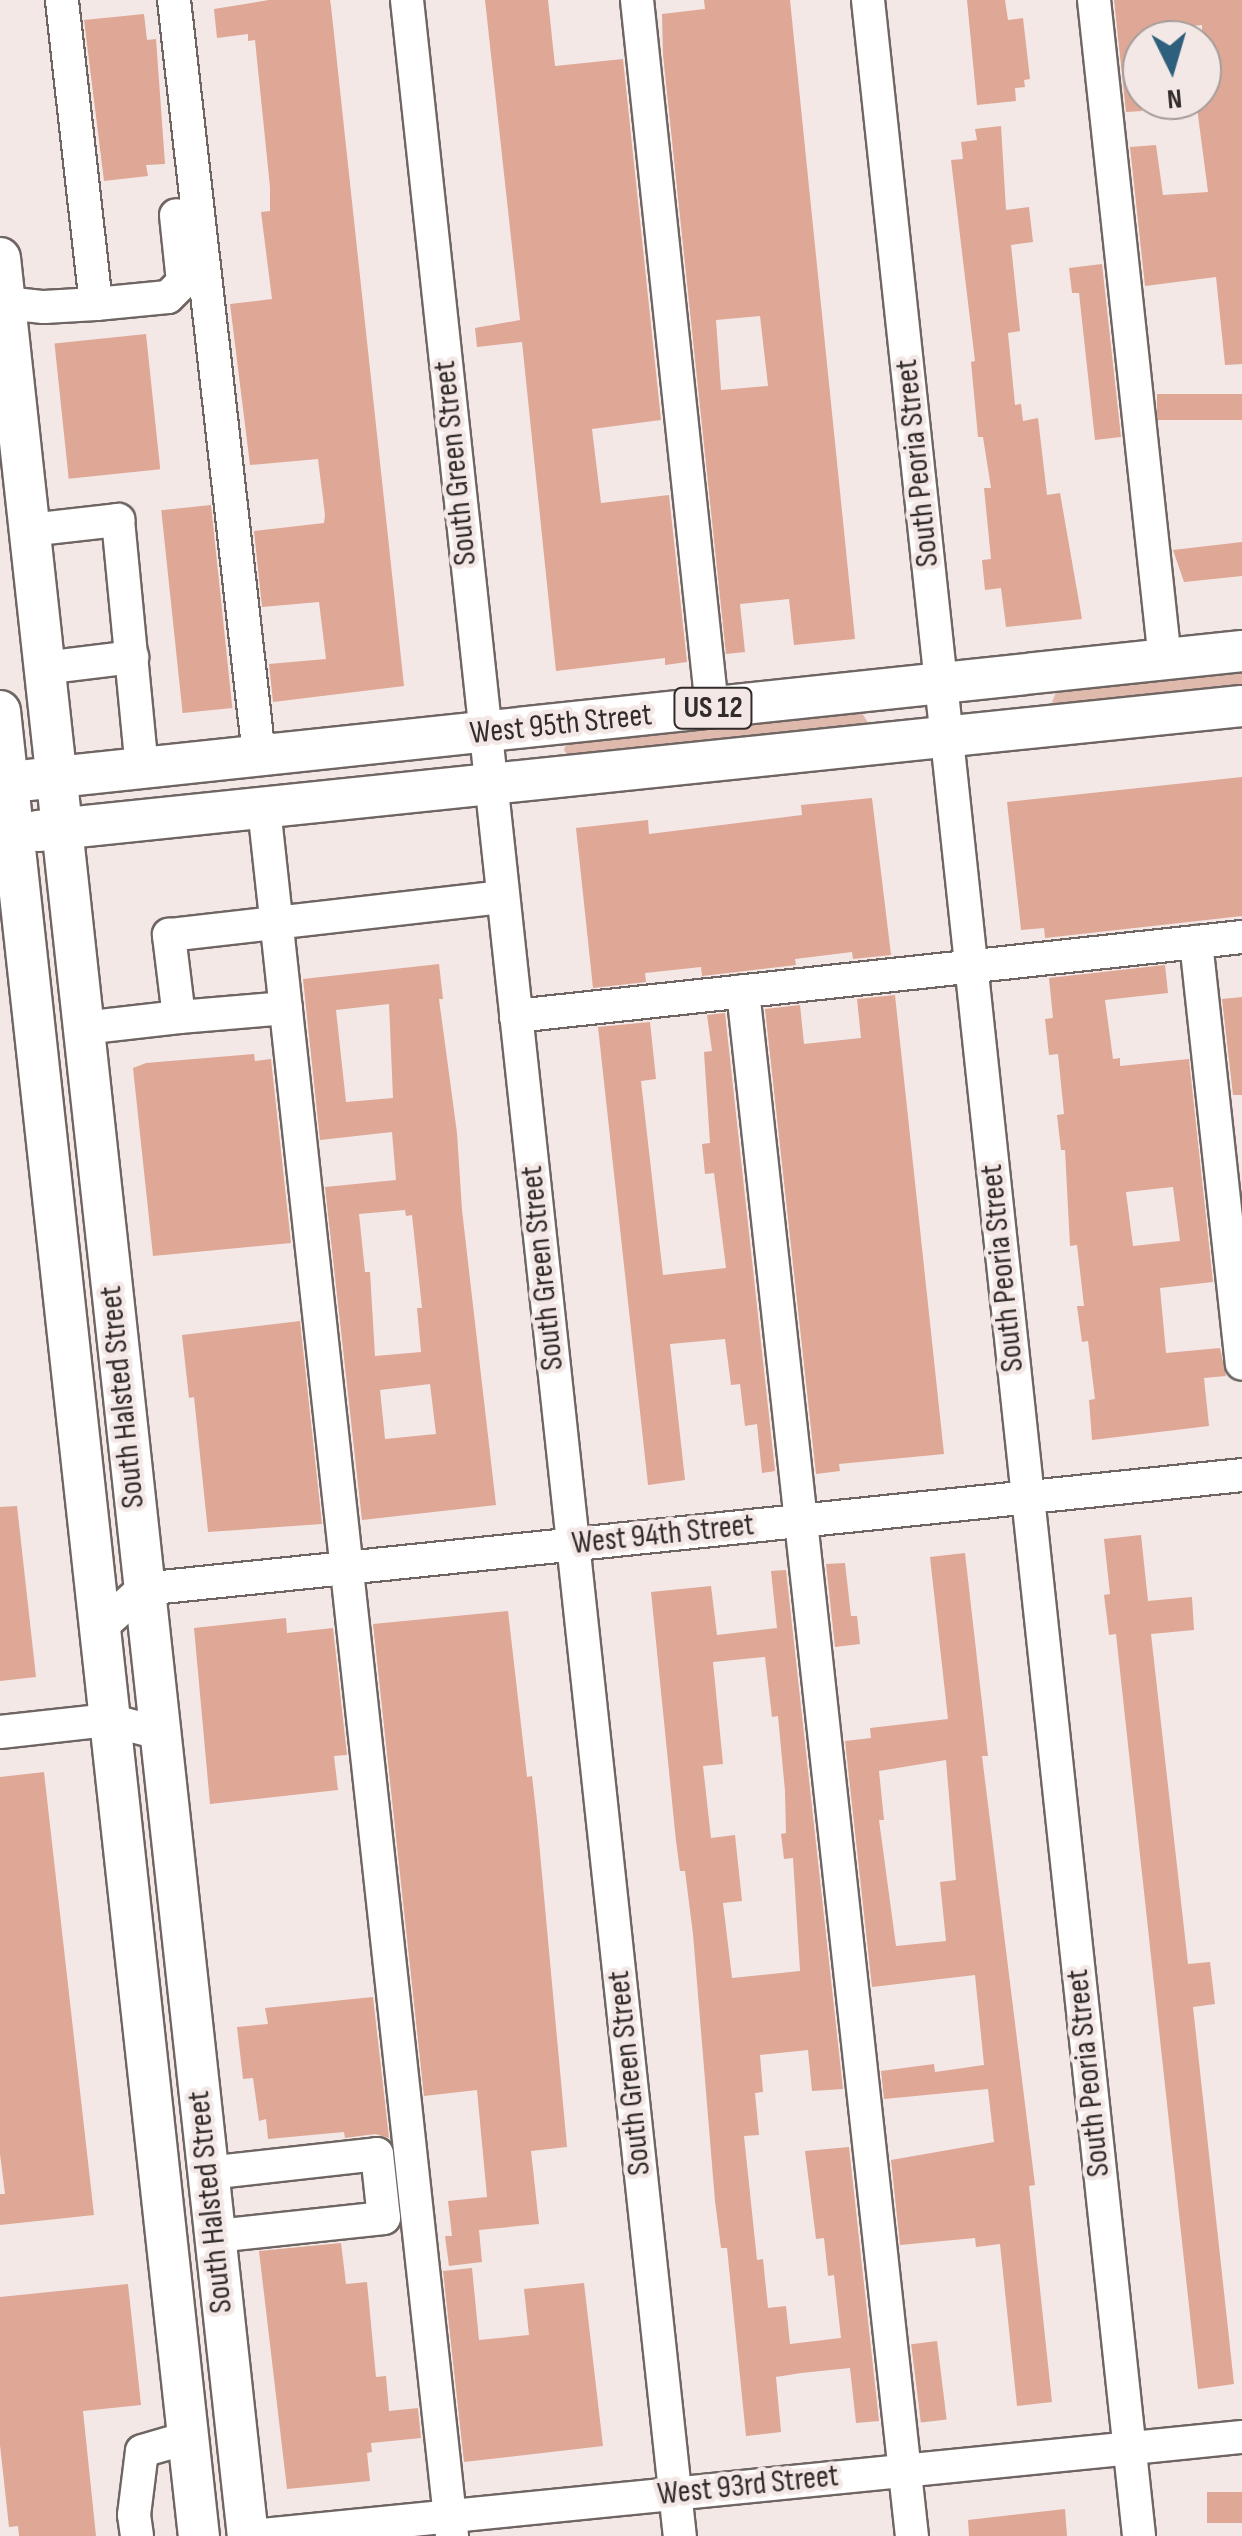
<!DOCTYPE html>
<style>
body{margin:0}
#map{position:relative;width:1242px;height:2536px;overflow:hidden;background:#f3e8e5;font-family:"Sofia Sans Condensed",sans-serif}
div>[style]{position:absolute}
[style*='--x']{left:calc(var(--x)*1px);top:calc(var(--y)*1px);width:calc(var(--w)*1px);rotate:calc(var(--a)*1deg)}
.green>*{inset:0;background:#e0b9ad}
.building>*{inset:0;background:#dea796;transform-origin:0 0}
.roads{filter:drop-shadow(2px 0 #6f6663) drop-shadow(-2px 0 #6f6663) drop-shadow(0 2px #6f6663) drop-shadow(0 -2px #6f6663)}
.minor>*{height:32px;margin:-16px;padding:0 16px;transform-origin:16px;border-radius:16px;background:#fff}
.major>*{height:40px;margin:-20px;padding:0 20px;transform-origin:20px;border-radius:20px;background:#fff}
span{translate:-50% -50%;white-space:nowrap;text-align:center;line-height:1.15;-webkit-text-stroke:9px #f3e8e5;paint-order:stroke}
.shield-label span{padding:2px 8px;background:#f3e8e5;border:2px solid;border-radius:8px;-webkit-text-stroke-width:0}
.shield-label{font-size:30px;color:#312c2b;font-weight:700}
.street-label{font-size:32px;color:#312c2b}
.north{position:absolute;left:1122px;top:20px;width:100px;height:100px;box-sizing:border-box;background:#f3e8e5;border:2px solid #a59d9b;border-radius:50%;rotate:175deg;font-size:28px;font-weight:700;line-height:40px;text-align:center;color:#312c2b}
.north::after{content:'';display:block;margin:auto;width:35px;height:45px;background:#2e5f7d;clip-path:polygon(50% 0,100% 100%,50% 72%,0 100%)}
</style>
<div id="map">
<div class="green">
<div style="clip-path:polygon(1242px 672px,1242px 687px,1058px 706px,1052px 702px,1056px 692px)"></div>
<div style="clip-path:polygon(860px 710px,867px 721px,864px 726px,568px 757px,564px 750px,567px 742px)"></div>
</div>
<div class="building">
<div style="clip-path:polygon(269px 0,330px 0,331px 6px,404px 686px,273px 702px,269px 664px,326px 659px,319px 602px,262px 607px,254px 531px,324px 523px,325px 515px,318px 459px,250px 465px,230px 304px,272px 299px,261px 212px,270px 211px,270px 187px,255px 40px,248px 41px,248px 34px,217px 38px,214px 9px)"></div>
<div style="clip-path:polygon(485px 0,548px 0,555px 66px,623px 59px,661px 420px,592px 429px,601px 503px,669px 495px,687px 662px,665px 665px,665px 658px,556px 671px,522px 342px,477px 347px,475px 328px,520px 320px)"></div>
<div style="clip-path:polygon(evenodd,704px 0,790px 0,855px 639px,794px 645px,789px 599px,740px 604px,745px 652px,726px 654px,663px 55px,662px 14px,705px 9px,704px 0,760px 316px,768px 386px,721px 390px,716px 320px,760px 316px)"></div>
<div style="clip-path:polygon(967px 0,1005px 0,1008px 20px,1023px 18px,1030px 79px,1024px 80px,1025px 87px,1015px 88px,1016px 101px,977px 105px)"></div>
<div style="clip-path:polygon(1114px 0,1242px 0,1242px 364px,1225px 365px,1216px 277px,1145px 286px,1130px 147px,1156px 145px,1163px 195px,1208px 192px,1196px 100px,1202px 100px,1202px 25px,1148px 30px,1149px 40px,1142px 40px,1142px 111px,1126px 112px)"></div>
<div style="clip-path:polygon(144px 14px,147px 40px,156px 39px,165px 164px,146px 165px,148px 176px,104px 181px,84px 20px)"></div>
<div style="clip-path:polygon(1001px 126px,1006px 210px,1029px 207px,1033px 242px,1011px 245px,1020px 331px,1008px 333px,1015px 405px,1021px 404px,1023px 421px,1038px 418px,1047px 495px,1060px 493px,1082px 619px,1006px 627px,1001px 588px,985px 590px,982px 560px,991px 559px,984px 488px,991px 488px,983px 437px,978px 437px,971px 362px,975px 361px,951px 160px,963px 159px,961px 142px,977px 140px,975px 129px)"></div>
<div style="clip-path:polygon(1102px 264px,1121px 437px,1095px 440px,1079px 293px,1072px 293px,1069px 268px)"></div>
<div style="left:146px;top:334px;width:136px;height:92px;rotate:84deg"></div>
<div style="left:1242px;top:394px;width:26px;height:85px;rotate:90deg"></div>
<div style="left:211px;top:505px;width:204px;height:50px;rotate:84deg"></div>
<div style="clip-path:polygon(1242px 542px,1242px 576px,1184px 582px,1173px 550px)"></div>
<div style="clip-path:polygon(1242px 777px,1242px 916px,1045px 938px,1044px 928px,1021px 930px,1007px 802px)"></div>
<div style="clip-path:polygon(872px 798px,891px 955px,853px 959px,852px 952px,795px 959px,796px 965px,702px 976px,701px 967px,645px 973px,646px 982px,593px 988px,576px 828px,648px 820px,649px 834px,802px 815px,801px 805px)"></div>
<div style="clip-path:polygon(evenodd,439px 964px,443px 999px,439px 999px,457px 1133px,462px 1210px,496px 1505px,362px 1520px,325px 1187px,396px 1180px,392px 1132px,320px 1140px,303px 979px,439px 964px,389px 1004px,393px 1098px,346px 1102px,336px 1010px,389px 1004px,439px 964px,405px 1210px,406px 1216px,412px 1215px,422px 1308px,417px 1308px,421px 1352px,375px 1356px,370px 1272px,365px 1272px,359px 1214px,405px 1210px,439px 964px,430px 1384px,436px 1434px,385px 1439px,380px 1390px,430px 1384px)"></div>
<div style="clip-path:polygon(evenodd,1165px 965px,1168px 993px,1105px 1000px,1113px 1059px,1120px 1058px,1120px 1066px,1189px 1059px,1213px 1282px,1160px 1288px,1166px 1353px,1220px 1348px,1226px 1376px,1204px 1378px,1209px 1426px,1092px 1440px,1089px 1400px,1095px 1399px,1088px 1341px,1082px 1342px,1077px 1306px,1084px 1306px,1077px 1245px,1070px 1246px,1065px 1150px,1061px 1150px,1057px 1115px,1064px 1114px,1058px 1054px,1049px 1055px,1045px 1019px,1053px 1018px,1049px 978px,1165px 965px,1173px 1187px,1180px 1241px,1133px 1246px,1126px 1192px,1173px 1187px)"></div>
<div style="clip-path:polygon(895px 995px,944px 1454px,839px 1464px,840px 1471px,816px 1474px,765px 1009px,800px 1005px,804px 1044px,861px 1038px,857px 999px)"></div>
<div style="clip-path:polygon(1242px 997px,1242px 1095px,1233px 1095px,1222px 999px)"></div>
<div style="clip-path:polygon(725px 1013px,775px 1471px,762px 1473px,757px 1424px,745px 1426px,740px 1384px,731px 1385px,725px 1339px,670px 1344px,685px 1480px,648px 1485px,598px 1027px,650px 1022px,656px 1079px,641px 1081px,663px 1275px,726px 1268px,714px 1173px,705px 1174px,702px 1144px,710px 1143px,704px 1052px,712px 1051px,707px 1015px)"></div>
<div style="clip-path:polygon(254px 1054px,255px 1061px,271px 1059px,291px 1243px,153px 1256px,133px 1068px,146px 1063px)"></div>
<div style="clip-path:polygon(300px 1321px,322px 1524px,208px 1532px,194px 1397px,189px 1398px,182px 1335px)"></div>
<div style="clip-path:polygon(17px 1506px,36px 1677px,0 1681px,0 1507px)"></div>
<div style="clip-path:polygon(1141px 1535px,1148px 1601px,1192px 1597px,1194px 1630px,1151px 1634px,1188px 1964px,1210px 1962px,1215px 2004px,1193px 2007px,1234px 2384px,1198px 2389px,1116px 1634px,1109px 1635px,1104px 1595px,1110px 1594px,1104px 1539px)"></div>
<div style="clip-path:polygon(evenodd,965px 1553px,988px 1756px,982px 1756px,1035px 2185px,1029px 2186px,1052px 2402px,1017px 2406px,1000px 2244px,976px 2247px,975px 2238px,900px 2245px,891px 2160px,994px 2142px,988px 2089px,884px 2099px,881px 2071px,934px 2064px,935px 2072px,984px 2065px,975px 1975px,872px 1987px,845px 1741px,871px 1738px,870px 1728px,948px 1719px,930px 1557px,965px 1553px,946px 1760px,956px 1880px,940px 1882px,946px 1941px,896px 1946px,879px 1820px,884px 1820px,879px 1771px,946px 1760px)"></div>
<div style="clip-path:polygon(845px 1563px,851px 1616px,857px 1616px,860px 1644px,835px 1647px,826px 1564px)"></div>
<div style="clip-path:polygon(evenodd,786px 1570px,843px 2089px,812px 2091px,808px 2050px,760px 2055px,763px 2092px,755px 2093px,759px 2135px,744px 2136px,757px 2260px,763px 2259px,768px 2308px,786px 2306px,790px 2344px,841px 2338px,834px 2275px,828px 2276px,824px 2238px,816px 2239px,805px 2151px,849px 2147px,879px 2421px,856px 2423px,850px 2368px,801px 2373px,776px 2377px,781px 2432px,746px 2436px,727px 2248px,721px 2248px,715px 2201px,693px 1934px,685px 1871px,680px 1871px,676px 1841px,651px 1592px,711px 1586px,717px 1635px,777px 1628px,771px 1571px,786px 1570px,765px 1657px,772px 1717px,778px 1716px,785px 1791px,786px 1833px,781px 1834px,784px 1859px,793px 1858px,800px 1971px,732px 1978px,723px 1903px,742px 1901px,735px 1835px,711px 1838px,703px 1766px,723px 1764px,713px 1662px,765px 1657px)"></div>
<div style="clip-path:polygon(508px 1611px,527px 1777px,532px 1776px,537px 1820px,567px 2147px,531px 2151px,539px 2224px,479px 2230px,482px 2262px,449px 2266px,445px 2236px,452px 2236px,448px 2201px,487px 2197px,477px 2090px,424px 2096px,373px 1624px)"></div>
<div style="clip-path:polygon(286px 1618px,287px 1633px,333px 1628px,347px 1755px,334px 1756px,338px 1790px,210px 1804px,194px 1628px)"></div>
<div style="clip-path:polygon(44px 1772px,94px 2215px,0 2225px,0 2194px,5px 2194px,0 2154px,0 1777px)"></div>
<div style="clip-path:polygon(373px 1997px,389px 2138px,375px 2134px,345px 2138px,344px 2132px,268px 2139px,266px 2119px,259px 2121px,253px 2078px,243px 2079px,237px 2027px,268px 2024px,265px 2008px)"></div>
<div style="clip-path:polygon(341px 2243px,346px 2284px,367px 2282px,376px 2377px,386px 2376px,389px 2411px,418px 2408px,421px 2438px,371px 2443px,372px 2452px,367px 2453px,370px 2481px,287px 2489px,259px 2251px)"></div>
<div style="clip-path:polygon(472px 2268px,479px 2340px,529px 2335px,524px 2289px,584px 2283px,603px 2446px,464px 2462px,443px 2271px)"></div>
<div style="clip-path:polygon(128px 2284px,141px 2405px,83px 2411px,96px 2536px,19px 2536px,18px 2526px,9px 2527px,0 2445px,0 2297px)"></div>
<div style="left:937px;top:2341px;width:79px;height:26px;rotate:83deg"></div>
<div style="left:1242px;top:2492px;width:31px;height:35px;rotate:90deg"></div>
<div style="clip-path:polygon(1065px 2509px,1067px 2536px,969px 2536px,968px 2520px)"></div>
</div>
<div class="roads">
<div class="minor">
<div style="--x:174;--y:0;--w:761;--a:83.58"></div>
<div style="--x:407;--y:0;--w:2551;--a:83.86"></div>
<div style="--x:637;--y:0;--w:712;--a:83.95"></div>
<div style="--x:868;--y:0;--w:2550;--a:83.9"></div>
<div style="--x:1094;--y:0;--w:664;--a:83.86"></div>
<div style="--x:5;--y:303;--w:39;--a:6"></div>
<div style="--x:44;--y:307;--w:52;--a:-3.3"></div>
<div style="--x:96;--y:304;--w:306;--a:-96.4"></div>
<div style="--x:96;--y:304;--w:72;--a:-5.6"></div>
<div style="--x:168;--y:297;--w:21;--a:-45"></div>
<div style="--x:183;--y:282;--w:67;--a:-96"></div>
<div style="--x:29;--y:530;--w:90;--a:-6.4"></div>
<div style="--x:118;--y:520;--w:249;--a:84.5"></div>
<div style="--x:44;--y:668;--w:89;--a:-7.1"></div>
<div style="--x:264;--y:808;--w:1738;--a:83.79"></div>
<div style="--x:1196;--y:942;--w:424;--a:83.8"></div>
<div style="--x:743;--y:991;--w:1554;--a:83.76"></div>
<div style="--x:286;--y:1008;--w:107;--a:175.2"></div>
<div style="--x:179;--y:1017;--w:83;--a:-97"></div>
<div style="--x:169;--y:935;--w:336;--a:-6.5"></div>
<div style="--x:516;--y:1016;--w:730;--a:-6.21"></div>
<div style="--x:83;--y:1028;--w:97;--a:-6.5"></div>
<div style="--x:99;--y:1629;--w:59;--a:-42.3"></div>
<div style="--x:143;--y:1589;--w:1105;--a:-5.92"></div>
<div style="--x:0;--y:1732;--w:110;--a:-6.3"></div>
<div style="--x:109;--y:1720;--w:52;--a:14.6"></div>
<div style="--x:208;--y:2173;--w:170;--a:-6.4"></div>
<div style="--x:377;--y:2154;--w:64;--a:83.8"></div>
<div style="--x:384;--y:2218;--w:170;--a:173.9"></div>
<div style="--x:137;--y:2536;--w:21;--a:-98"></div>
<div style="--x:134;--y:2515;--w:64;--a:-82.9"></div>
<div style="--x:142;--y:2451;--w:47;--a:-16.1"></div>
<div style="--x:253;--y:2536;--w:994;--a:-5.72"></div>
</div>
<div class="major">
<div style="--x:0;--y:258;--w:2291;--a:83.79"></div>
<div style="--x:0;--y:711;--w:1836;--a:83.78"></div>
<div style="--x:29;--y:780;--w:1220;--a:-6.07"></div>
<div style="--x:38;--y:831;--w:1210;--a:-5.93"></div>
</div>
</div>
<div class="shield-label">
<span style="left:713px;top:708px">US 12</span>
</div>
<div class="street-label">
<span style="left:456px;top:463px;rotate:-96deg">South Green Street</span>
<span style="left:918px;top:463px;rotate:-96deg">South Peoria Street</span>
<span style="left:561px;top:725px;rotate:-6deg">West 95th Street</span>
<span style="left:543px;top:1268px;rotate:-96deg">South Green Street</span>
<span style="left:1003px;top:1268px;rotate:-96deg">South Peoria Street</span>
<span style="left:123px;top:1397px;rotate:-96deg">South Halsted Street</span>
<span style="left:663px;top:1535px;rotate:-6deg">West 94th Street</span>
<span style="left:630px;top:2073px;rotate:-96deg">South Green Street</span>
<span style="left:1089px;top:2073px;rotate:-96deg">South Peoria Street</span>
<span style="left:211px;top:2202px;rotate:-96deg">South Halsted Street</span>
<span style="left:748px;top:2486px;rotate:-6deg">West 93rd Street</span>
</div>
<div class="north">N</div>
</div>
